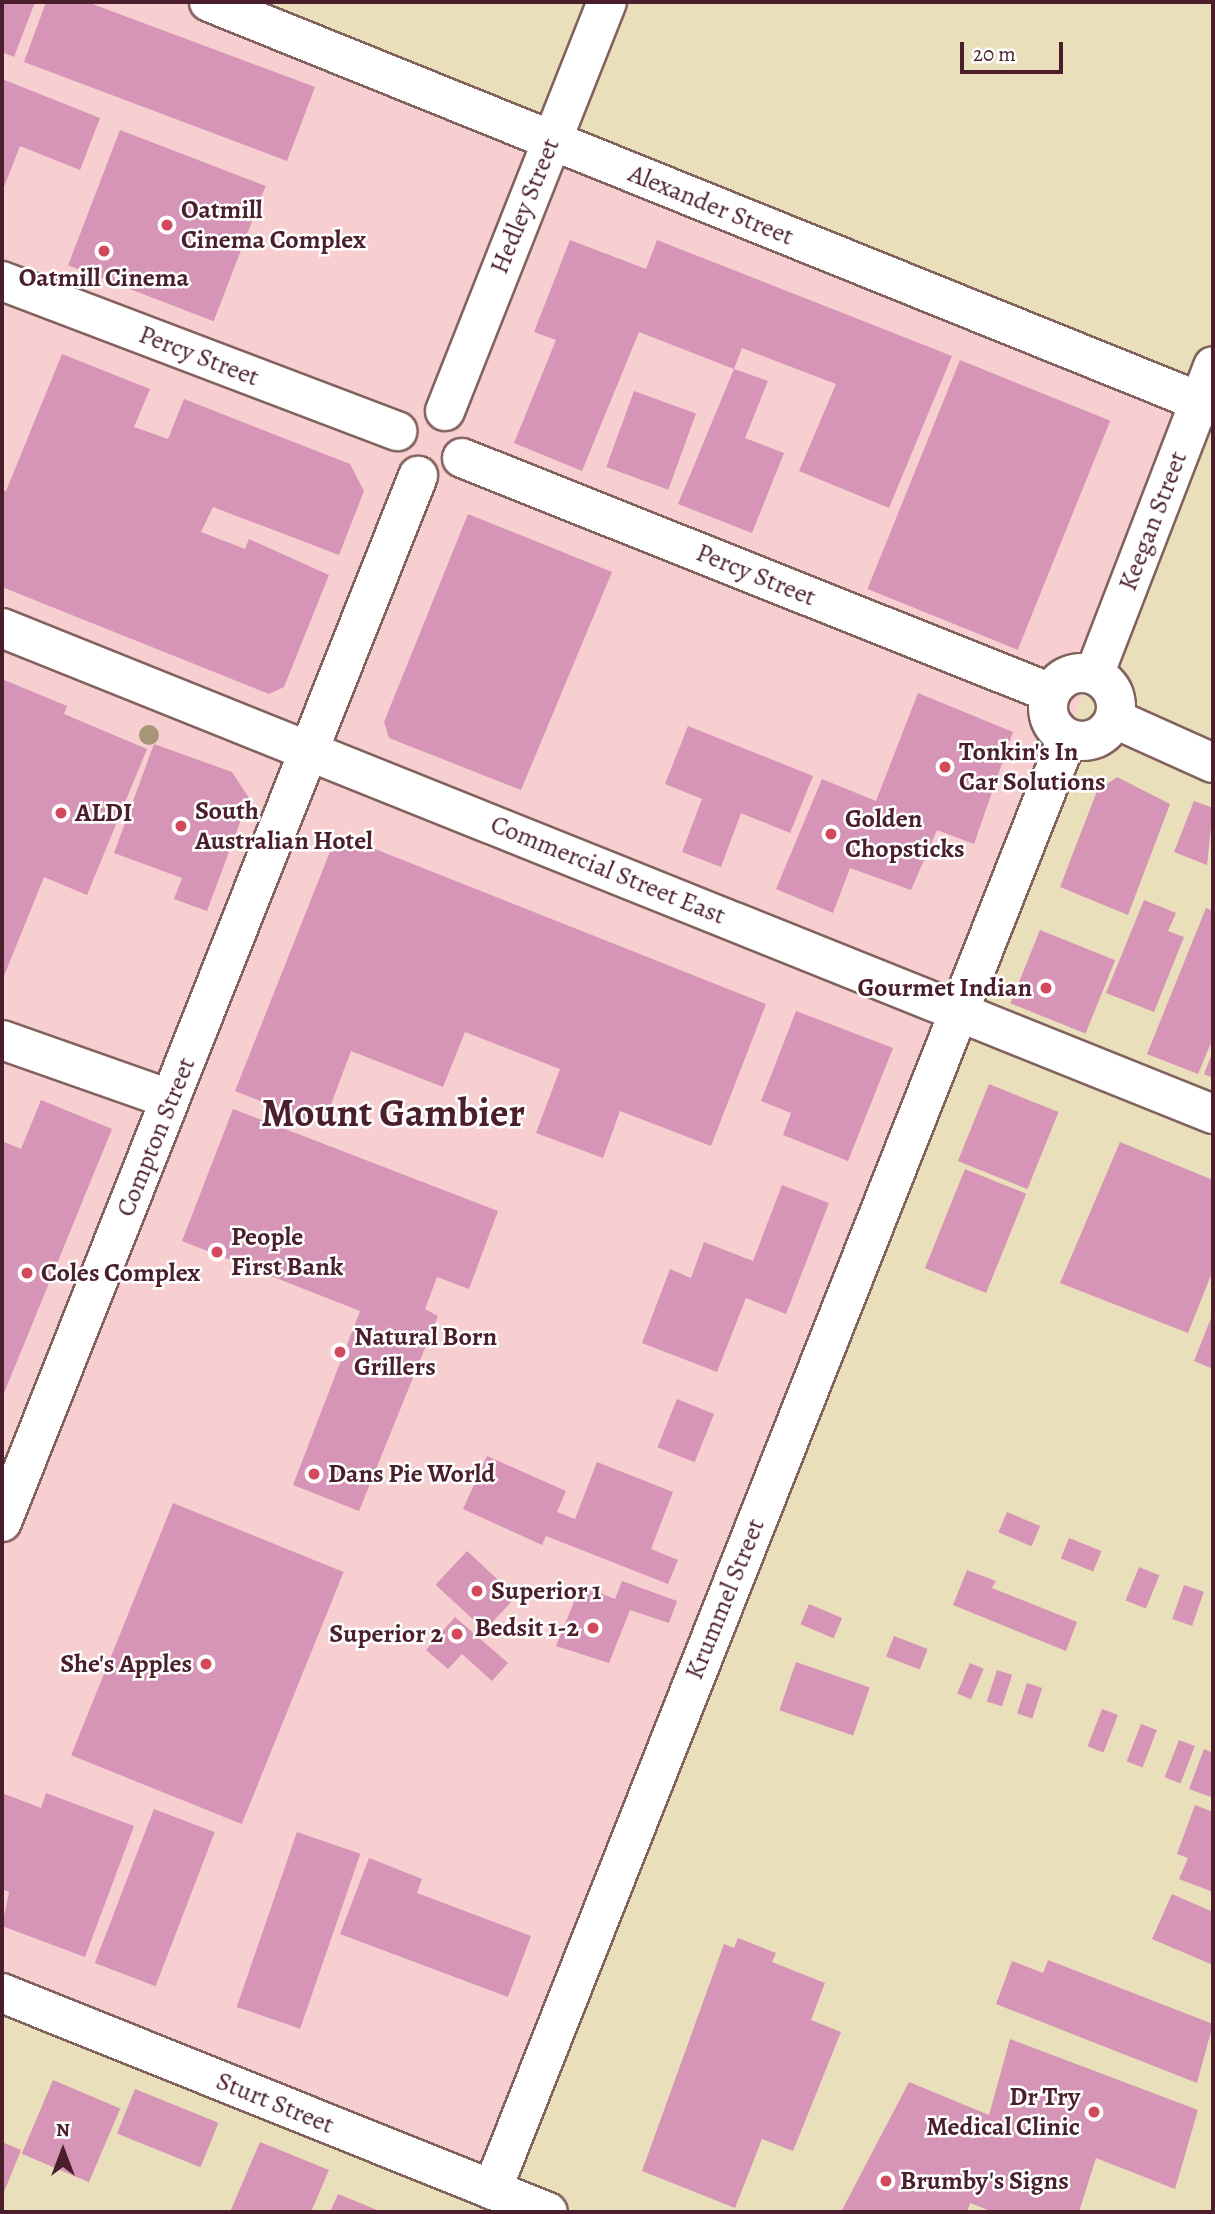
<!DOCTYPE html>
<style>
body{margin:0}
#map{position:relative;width:1215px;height:2214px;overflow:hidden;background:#eadfbb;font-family:Alegreya,serif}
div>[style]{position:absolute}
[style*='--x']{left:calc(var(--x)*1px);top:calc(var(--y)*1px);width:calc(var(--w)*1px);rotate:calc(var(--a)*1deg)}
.built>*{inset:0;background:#f7cfd0}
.building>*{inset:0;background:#d694b6;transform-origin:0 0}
.roads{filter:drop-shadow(2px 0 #82625d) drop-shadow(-2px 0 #82625d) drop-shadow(0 2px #82625d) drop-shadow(0 -2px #82625d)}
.minor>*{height:38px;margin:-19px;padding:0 19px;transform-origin:19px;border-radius:19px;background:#fff}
.minor>.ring{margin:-19px;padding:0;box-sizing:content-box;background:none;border:38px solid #fff;border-radius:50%}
.trees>*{width:20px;height:20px;margin:-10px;border-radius:50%;background:#a69678}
.dots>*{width:19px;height:19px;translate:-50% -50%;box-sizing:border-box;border:4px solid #fff;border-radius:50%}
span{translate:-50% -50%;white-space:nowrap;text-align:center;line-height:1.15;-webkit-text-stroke:5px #fff;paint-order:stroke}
.street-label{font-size:26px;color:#4a1f2b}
.poi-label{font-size:26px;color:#4a1f2b;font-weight:700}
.left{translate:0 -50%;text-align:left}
.right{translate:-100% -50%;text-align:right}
.town-label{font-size:40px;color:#4a1f2b;font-weight:700}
.frame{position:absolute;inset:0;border:4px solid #4a1f2b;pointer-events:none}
.north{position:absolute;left:28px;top:2116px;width:70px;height:70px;-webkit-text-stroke:5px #fff;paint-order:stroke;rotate:0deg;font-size:19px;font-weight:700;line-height:28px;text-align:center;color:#4a1f2b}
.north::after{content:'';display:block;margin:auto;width:24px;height:32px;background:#4a1f2b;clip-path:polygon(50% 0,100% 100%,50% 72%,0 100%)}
.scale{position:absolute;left:960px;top:42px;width:103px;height:32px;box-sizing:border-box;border:4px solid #4a1f2b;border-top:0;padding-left:9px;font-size:21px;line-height:24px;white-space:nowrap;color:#4a1f2b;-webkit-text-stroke:5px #fff;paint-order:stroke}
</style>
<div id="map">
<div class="built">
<div style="clip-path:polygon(2px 2px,205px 2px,1199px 401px,492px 2190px,2px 1993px)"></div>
</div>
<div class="building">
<div style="clip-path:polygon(2px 2px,35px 2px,14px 57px,2px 52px)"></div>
<div style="clip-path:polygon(46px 2px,87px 2px,315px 87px,287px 161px,24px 62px)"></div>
<div style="clip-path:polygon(2px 79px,100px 118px,80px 170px,20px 146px,2px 192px)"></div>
<div style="left:120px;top:130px;width:156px;height:145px;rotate:21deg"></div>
<div style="clip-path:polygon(570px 240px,646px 269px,657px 240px,952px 356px,889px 508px,799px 471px,836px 384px,742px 348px,734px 369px,639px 332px,582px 471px,514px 443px,556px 340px,534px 332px)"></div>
<div style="clip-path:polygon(62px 354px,150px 389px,134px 427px,168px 439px,184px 399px,350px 464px,364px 491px,339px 555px,213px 507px,201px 532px,245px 549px,249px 539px,329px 575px,284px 687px,269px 694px,2px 587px,2px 490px,6px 491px)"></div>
<div style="left:960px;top:360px;width:162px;height:247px;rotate:22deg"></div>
<div style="clip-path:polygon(734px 369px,768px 381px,745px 438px,784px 453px,752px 533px,678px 504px)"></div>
<div style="left:634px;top:391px;width:66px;height:81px;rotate:20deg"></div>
<div style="clip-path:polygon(468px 514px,612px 572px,521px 790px,389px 738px,384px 722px)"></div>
<div style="clip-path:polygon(2px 679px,67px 706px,64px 714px,147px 749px,87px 895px,44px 877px,2px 981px)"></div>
<div style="clip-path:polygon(918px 693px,1013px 732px,974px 844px,937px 830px,911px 890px,850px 868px,833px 913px,776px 889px,822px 779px,876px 801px)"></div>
<div style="clip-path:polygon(688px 726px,813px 776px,790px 833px,741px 813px,721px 867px,682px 852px,702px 799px,665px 784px)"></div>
<div style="clip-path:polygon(154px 744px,232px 772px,249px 798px,207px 911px,174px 899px,182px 878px,114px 853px)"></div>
<div style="clip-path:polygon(1117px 777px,1170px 804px,1128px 915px,1060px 887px,1097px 791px)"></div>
<div style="clip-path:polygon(1194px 801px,1213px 808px,1207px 865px,1174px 852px)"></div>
<div style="clip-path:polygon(337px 834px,766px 1004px,711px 1146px,620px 1111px,603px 1158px,536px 1133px,560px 1069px,465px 1032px,443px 1087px,351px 1051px,323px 1126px,235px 1091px)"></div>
<div style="clip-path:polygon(1144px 900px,1176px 913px,1168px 931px,1184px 937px,1154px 1012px,1106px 993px)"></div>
<div style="clip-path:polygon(1206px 908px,1213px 911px,1213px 1038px,1198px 1074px,1147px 1054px)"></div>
<div style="left:1040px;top:930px;width:81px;height:79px;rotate:22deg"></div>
<div style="clip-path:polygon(796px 1011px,893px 1048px,848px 1161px,783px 1135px,791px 1113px,761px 1101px)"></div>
<div style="clip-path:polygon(1213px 1051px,1213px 1078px,1204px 1074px)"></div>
<div style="left:989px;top:1084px;width:75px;height:83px;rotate:22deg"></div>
<div style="clip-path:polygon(41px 1100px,112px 1129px,2px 1398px,2px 1141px,21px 1149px)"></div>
<div style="clip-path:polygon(233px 1109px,498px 1211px,469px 1289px,437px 1277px,425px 1309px,438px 1316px,359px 1511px,293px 1485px,360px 1311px,182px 1241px)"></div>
<div style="clip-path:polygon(1120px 1142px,1213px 1180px,1213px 1270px,1188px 1333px,1060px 1283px)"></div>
<div style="left:965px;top:1169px;width:66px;height:107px;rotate:22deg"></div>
<div style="clip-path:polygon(782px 1185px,829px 1203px,786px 1314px,746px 1298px,717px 1372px,642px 1343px,670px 1269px,691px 1278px,704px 1242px,753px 1261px)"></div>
<div style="clip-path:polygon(1213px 1313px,1213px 1369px,1194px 1361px)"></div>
<div style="left:677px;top:1399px;width:40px;height:52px;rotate:22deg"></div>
<div style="clip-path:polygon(487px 1456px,566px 1491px,557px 1512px,575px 1519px,597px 1462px,673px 1492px,651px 1549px,678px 1560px,668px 1584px,546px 1536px,542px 1545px,463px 1509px)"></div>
<div style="left:173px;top:1503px;width:184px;height:272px;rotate:22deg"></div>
<div style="left:1007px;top:1512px;width:36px;height:22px;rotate:23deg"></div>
<div style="left:1069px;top:1538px;width:35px;height:22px;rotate:22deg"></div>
<div style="left:467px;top:1551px;width:67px;height:46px;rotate:43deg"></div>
<div style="left:1139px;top:1567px;width:22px;height:36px;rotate:22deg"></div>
<div style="clip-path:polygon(967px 1570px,996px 1581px,992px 1588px,1077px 1622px,1066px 1651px,953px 1605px)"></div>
<div style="clip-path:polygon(622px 1581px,677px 1601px,669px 1623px,630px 1610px,609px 1663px,556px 1646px,581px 1585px,615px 1599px)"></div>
<div style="left:1184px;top:1585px;width:21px;height:36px;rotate:19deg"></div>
<div style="left:809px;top:1604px;width:36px;height:22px;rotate:23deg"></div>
<div style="clip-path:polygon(455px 1617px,508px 1663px,492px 1681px,462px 1654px,448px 1669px,426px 1650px)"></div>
<div style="left:894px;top:1636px;width:36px;height:22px;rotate:21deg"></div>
<div style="left:796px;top:1662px;width:78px;height:51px;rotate:19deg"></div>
<div style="left:970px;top:1663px;width:15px;height:33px;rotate:23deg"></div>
<div style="left:997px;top:1670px;width:16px;height:33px;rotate:18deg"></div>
<div style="left:1027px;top:1683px;width:16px;height:32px;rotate:18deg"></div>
<div style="left:1102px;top:1709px;width:17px;height:40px;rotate:21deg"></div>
<div style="left:1141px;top:1724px;width:17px;height:40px;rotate:21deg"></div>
<div style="left:1179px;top:1740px;width:17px;height:40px;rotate:21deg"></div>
<div style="clip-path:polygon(1204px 1749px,1213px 1753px,1211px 1797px,1189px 1789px)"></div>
<div style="clip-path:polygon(2px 1793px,41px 1808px,46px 1793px,134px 1826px,85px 1957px,2px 1926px,9px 1892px,2px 1889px)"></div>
<div style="clip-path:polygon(1195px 1805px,1213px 1812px,1213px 1892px,1179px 1879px,1188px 1858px,1177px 1854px)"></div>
<div style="left:154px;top:1809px;width:65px;height:165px;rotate:21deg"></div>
<div style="left:297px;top:1832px;width:67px;height:185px;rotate:19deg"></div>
<div style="clip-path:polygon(369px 1858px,422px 1879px,417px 1893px,531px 1936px,508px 1997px,340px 1934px)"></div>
<div style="clip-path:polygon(1172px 1894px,1213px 1912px,1213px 1965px,1152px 1939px)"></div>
<div style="clip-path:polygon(738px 1938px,776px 1953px,772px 1962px,825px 1983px,811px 2020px,841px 2032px,793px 2151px,762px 2139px,735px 2208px,642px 2171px,724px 1944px,734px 1948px)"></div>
<div style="clip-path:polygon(1048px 1960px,1213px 2024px,1197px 2083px,996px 2004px,1012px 1961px,1043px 1973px)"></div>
<div style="clip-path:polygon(1010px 2039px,1198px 2110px,1175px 2189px,1096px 2158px,1079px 2212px,993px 2212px,970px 2203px,967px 2212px,841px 2212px,909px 2082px,989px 2115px)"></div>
<div style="left:53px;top:2080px;width:73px;height:80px;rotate:23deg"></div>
<div style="left:135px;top:2089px;width:90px;height:48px;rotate:22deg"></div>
<div style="clip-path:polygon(2px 2142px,21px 2150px,2px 2197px)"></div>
<div style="clip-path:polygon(260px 2142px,329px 2170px,311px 2212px,230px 2212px)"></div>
<div style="clip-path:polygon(338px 2194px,382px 2212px,330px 2212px)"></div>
</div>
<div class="roads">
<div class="minor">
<div style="--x:209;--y:2;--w:1083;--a:21.97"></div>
<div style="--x:2;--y:281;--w:423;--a:20.8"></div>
<div style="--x:445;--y:411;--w:440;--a:-68.4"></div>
<div style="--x:462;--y:458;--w:634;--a:21.75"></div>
<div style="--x:2;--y:628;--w:1305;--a:21.87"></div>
<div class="ring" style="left:1048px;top:673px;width:30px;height:30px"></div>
<div style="--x:1094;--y:675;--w:331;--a:-68.9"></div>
<div style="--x:1115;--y:719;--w:107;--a:24.2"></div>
<div style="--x:2;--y:1040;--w:178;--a:19.4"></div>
<div style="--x:2;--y:1522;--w:1126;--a:-68.31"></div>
<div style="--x:2;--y:1993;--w:588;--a:21.86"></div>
<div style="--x:492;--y:2190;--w:1561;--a:-68.38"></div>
</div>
</div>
<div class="trees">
<div style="left:149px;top:735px"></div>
</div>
<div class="dots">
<div style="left:167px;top:225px;background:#d1495b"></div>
<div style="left:104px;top:251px;background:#d1495b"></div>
<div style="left:945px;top:767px;background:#d1495b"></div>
<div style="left:61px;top:813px;background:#d1495b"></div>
<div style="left:181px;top:826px;background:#d1495b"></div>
<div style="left:831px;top:834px;background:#d1495b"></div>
<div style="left:1046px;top:988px;background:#d1495b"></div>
<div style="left:217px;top:1252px;background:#d1495b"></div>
<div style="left:27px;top:1273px;background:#d1495b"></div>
<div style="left:340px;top:1352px;background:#d1495b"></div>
<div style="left:314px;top:1474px;background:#d1495b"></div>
<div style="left:477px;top:1591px;background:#d1495b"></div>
<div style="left:593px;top:1628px;background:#d1495b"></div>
<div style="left:457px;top:1634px;background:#d1495b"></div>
<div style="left:206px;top:1664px;background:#d1495b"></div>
<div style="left:1094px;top:2112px;background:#d1495b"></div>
<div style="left:886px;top:2181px;background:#d1495b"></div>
</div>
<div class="street-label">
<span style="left:711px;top:205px;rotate:22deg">Alexander Street</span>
<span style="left:525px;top:206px;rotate:-68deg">Hedley Street</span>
<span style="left:199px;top:356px;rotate:21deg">Percy Street</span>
<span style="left:1153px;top:521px;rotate:-69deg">Keegan Street</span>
<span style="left:756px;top:575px;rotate:22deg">Percy Street</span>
<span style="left:608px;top:870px;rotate:22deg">Commercial Street East</span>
<span style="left:156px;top:1137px;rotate:-68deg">Compton Street</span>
<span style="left:725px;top:1599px;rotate:-68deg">Krummel Street</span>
<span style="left:275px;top:2103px;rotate:22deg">Sturt Street</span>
</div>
<div class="poi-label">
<span class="left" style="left:181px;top:225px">Oatmill<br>Cinema Complex</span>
<span style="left:104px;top:278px">Oatmill Cinema</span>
<span class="left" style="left:959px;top:767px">Tonkin's In<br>Car Solutions</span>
<span class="left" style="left:195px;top:826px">South<br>Australian Hotel</span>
<span class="left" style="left:75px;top:813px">ALDI</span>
<span class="left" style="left:845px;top:834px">Golden<br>Chopsticks</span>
<span class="right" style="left:1032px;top:988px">Gourmet Indian</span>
<span class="left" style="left:231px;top:1252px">People<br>First Bank</span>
<span class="left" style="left:41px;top:1273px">Coles Complex</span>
<span class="left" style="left:354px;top:1352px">Natural Born<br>Grillers</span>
<span class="left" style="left:328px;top:1474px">Dans Pie World</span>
<span class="left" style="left:491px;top:1591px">Superior 1</span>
<span class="right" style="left:579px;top:1628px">Bedsit 1-2</span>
<span class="right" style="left:443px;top:1634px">Superior 2</span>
<span class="right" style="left:192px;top:1664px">She's Apples</span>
<span class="right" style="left:1080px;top:2112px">Dr Try<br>Medical Clinic</span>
<span class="left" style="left:900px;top:2181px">Brumby's Signs</span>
</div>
<div class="town-label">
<span style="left:393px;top:1113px">Mount Gambier</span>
</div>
<div class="frame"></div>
<div class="north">N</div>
<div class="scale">20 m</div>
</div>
